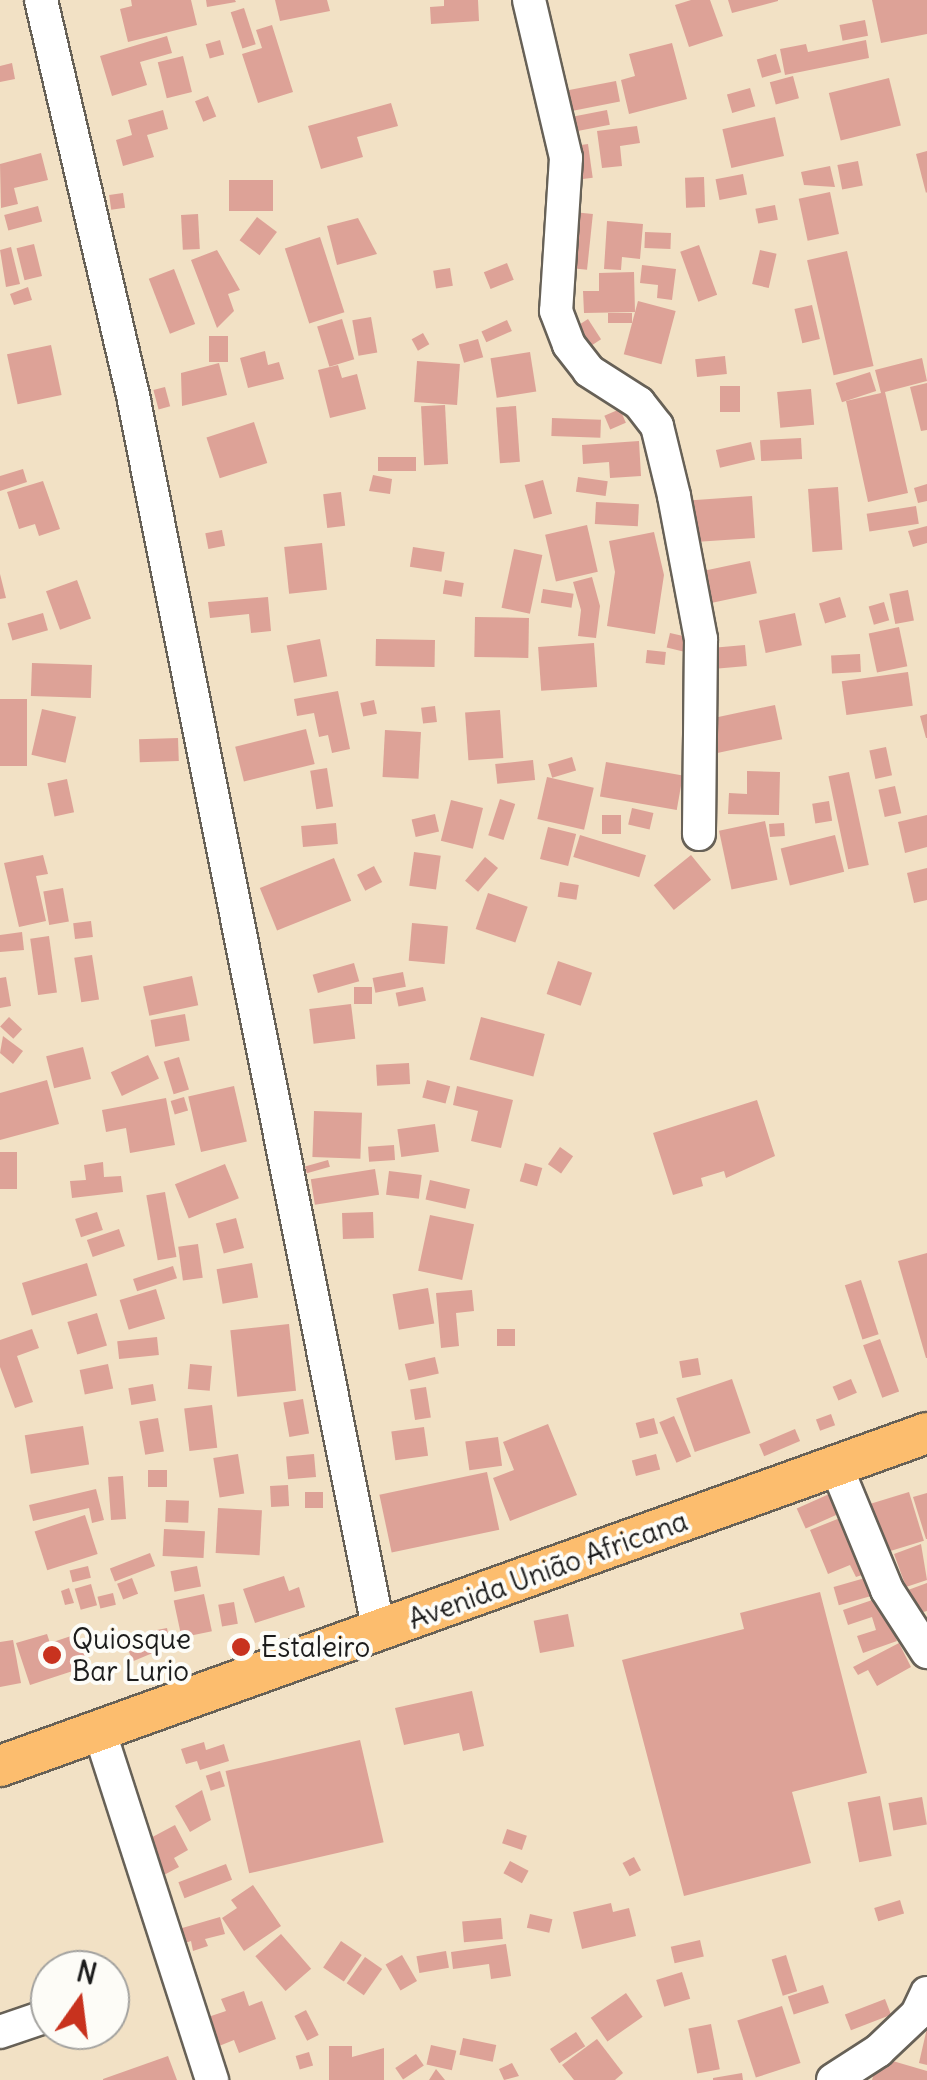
<!DOCTYPE html>
<meta charset="utf-8">
<style>
body{margin:0}
#map{position:relative;width:927px;height:2080px;overflow:hidden;background:#f2e1c5;font-family:Delius,sans-serif}
div>[style]{position:absolute}
[style*='--x']{left:calc(var(--x)*1px);top:calc(var(--y)*1px);width:calc(var(--w)*1px);rotate:calc(var(--a)*1deg)}
.building>*{inset:0;background:#dda297;transform-origin:0 0}
.roads{filter:drop-shadow(2px 0 #676157) drop-shadow(-2px 0 #676157) drop-shadow(0 2px #676157) drop-shadow(0 -2px #676157)}
.minor>*{height:32px;margin:-16px;padding:0 16px;transform-origin:16px;border-radius:16px;background:#fff}
.major>*{height:40px;margin:-20px;padding:0 20px;transform-origin:20px;border-radius:20px;background:#fcbd6e}
.dots>*{width:28px;height:28px;translate:-50% -50%;box-sizing:border-box;border:5px solid #fdfcf7;border-radius:50%}
span{translate:-50% -50%;white-space:nowrap;text-align:center;line-height:1.15;-webkit-text-stroke:8px #fdfcf7;paint-order:stroke}
.street-label{font-size:28px;color:#1c1c1c}
.poi-label{font-size:28px;color:#1c1c1c}
.left{translate:0 -50%;text-align:left}
.north{position:absolute;left:30px;top:1950px;width:100px;height:100px;box-sizing:border-box;background:#fdfcf7;border:2px solid #a3a29f;border-radius:50%;rotate:14deg;font-size:28px;font-weight:700;line-height:40px;text-align:center;color:#1c1c1c}
.north::after{content:'';display:block;margin:auto;width:35px;height:45px;background:#c8321e;clip-path:polygon(50% 0,100% 100%,50% 72%,0 100%)}
</style>
<div id="map">
<div class="building">
<div style="clip-path:polygon(131px 0,191px 0,197px 25px,128px 42px,120px 9px,132px 6px)"></div>
<div style="clip-path:polygon(206px 0,235px 0,236px 2px,207px 7px)"></div>
<div style="clip-path:polygon(275px 0,327px 0,330px 11px,280px 21px)"></div>
<div style="clip-path:polygon(444px 0,478px 0,479px 21px,431px 24px,430px 7px,444px 6px)"></div>
<div style="clip-path:polygon(691px 0,710px 0,723px 36px,689px 47px,675px 5px)"></div>
<div style="clip-path:polygon(728px 0,778px 0,778px 1px,732px 13px)"></div>
<div style="clip-path:polygon(872px 0,927px 0,927px 34px,881px 43px)"></div>
<div style="left:244px;top:8px;width:38px;height:14px;rotate:72deg"></div>
<div style="left:865px;top:20px;width:16px;height:26px;rotate:79deg"></div>
<div style="clip-path:polygon(272px 25px,293px 92px,258px 103px,242px 54px,262px 48px,256px 30px)"></div>
<div style="clip-path:polygon(167px 36px,172px 53px,140px 62px,147px 85px,112px 96px,100px 56px)"></div>
<div style="left:220px;top:40px;width:15px;height:15px;rotate:74deg"></div>
<div style="clip-path:polygon(866px 40px,869px 58px,785px 75px,780px 49px,806px 44px,808px 52px)"></div>
<div style="clip-path:polygon(672px 43px,687px 99px,629px 114px,621px 80px,635px 76px,629px 54px)"></div>
<div style="left:776px;top:54px;width:19px;height:20px;rotate:74deg"></div>
<div style="left:183px;top:56px;width:37px;height:26px;rotate:76deg"></div>
<div style="clip-path:polygon(12px 63px,15px 79px,0 82px,0 66px)"></div>
<div style="left:793px;top:76px;width:23px;height:24px;rotate:75deg"></div>
<div style="left:889px;top:78px;width:49px;height:62px;rotate:76deg"></div>
<div style="left:616px;top:81px;width:21px;height:53px;rotate:79deg"></div>
<div style="left:750px;top:88px;width:19px;height:24px;rotate:74deg"></div>
<div style="left:208px;top:96px;width:22px;height:14px;rotate:68deg"></div>
<div style="clip-path:polygon(391px 103px,398px 126px,357px 137px,363px 157px,321px 169px,308px 126px)"></div>
<div style="clip-path:polygon(163px 110px,168px 129px,147px 135px,154px 157px,123px 166px,116px 140px,132px 135px,128px 120px)"></div>
<div style="left:607px;top:110px;width:15px;height:38px;rotate:79deg"></div>
<div style="left:775px;top:117px;width:40px;height:54px;rotate:77deg"></div>
<div style="clip-path:polygon(637px 126px,640px 143px,620px 146px,622px 166px,602px 168px,597px 131px)"></div>
<div style="left:588px;top:144px;width:34px;height:14px;rotate:82deg"></div>
<div style="clip-path:polygon(927px 151px,927px 192px,926px 193px,916px 154px)"></div>
<div style="clip-path:polygon(41px 153px,48px 180px,14px 188px,18px 204px,1px 208px,0 164px)"></div>
<div style="left:858px;top:161px;width:25px;height:21px;rotate:79deg"></div>
<div style="clip-path:polygon(830px 166px,835px 187px,804px 185px,801px 172px)"></div>
<div style="left:743px;top:174px;width:21px;height:28px;rotate:79deg"></div>
<div style="left:704px;top:177px;width:30px;height:19px;rotate:88deg"></div>
<div style="left:229px;top:180px;width:44px;height:31px"></div>
<div style="left:830px;top:192px;width:43px;height:32px;rotate:78deg"></div>
<div style="left:123px;top:193px;width:15px;height:14px;rotate:82deg"></div>
<div style="left:775px;top:205px;width:15px;height:20px;rotate:79deg"></div>
<div style="left:38px;top:206px;width:16px;height:35px;rotate:75deg"></div>
<div style="left:573px;top:212px;width:20px;height:56px;rotate:6deg"></div>
<div style="left:198px;top:214px;width:35px;height:17px;rotate:87deg"></div>
<div style="left:257px;top:217px;width:25px;height:29px;rotate:37deg"></div>
<div style="clip-path:polygon(358px 218px,377px 254px,337px 265px,327px 226px)"></div>
<div style="clip-path:polygon(607px 221px,643px 224px,640px 259px,622px 257px,621px 270px,604px 269px)"></div>
<div style="left:645px;top:232px;width:26px;height:16px;rotate:2deg"></div>
<div style="left:320px;top:237px;width:79px;height:37px;rotate:72deg"></div>
<div style="left:34px;top:244px;width:33px;height:18px;rotate:76deg"></div>
<div style="left:699px;top:245px;width:53px;height:20px;rotate:70deg"></div>
<div style="clip-path:polygon(11px 247px,20px 284px,6px 287px,0 250px)"></div>
<div style="clip-path:polygon(217px 250px,240px 290px,228px 294px,234px 311px,217px 328px,191px 260px)"></div>
<div style="left:760px;top:250px;width:17px;height:35px;rotate:13deg"></div>
<div style="left:847px;top:251px;width:118px;height:41px;rotate:77deg"></div>
<div style="left:507px;top:263px;width:18px;height:25px;rotate:68deg"></div>
<div style="clip-path:polygon(642px 265px,676px 269px,672px 300px,657px 298px,658px 285px,640px 283px)"></div>
<div style="left:450px;top:268px;width:18px;height:17px;rotate:81deg"></div>
<div style="left:174px;top:269px;width:59px;height:27px;rotate:69deg"></div>
<div style="clip-path:polygon(634px 272px,635px 312px,584px 313px,583px 291px,599px 291px,599px 273px)"></div>
<div style="clip-path:polygon(28px 287px,32px 300px,14px 305px,10px 294px)"></div>
<div style="left:638px;top:301px;width:39px;height:55px;rotate:15deg"></div>
<div style="left:812px;top:305px;width:35px;height:18px;rotate:77deg"></div>
<div style="left:632px;top:313px;width:10px;height:24px;rotate:90deg"></div>
<div style="left:371px;top:317px;width:36px;height:19px;rotate:80deg"></div>
<div style="left:342px;top:319px;width:42px;height:26px;rotate:73deg"></div>
<div style="left:588px;top:319px;width:24px;height:17px;rotate:57deg"></div>
<div style="left:507px;top:320px;width:12px;height:28px;rotate:66deg"></div>
<div style="left:423px;top:333px;width:13px;height:13px;rotate:61deg"></div>
<div style="left:209px;top:336px;width:19px;height:26px"></div>
<div style="left:478px;top:339px;width:19px;height:20px;rotate:74deg"></div>
<div style="left:51px;top:345px;width:51px;height:45px;rotate:78deg"></div>
<div style="clip-path:polygon(265px 351px,268px 365px,279px 362px,284px 379px,248px 388px,240px 358px)"></div>
<div style="left:530px;top:352px;width:40px;height:40px;rotate:81deg"></div>
<div style="left:725px;top:356px;width:18px;height:30px;rotate:84deg"></div>
<div style="clip-path:polygon(922px 358px,927px 381px,885px 392px,908px 493px,868px 502px,846px 401px,881px 393px,875px 370px)"></div>
<div style="left:417px;top:361px;width:43px;height:41px;rotate:4deg"></div>
<div style="clip-path:polygon(219px 363px,227px 395px,182px 406px,181px 373px)"></div>
<div style="clip-path:polygon(338px 365px,342px 378px,357px 374px,366px 409px,330px 418px,318px 370px)"></div>
<div style="left:870px;top:372px;width:20px;height:36px;rotate:72deg"></div>
<div style="clip-path:polygon(927px 383px,927px 430px,921px 431px,910px 387px)"></div>
<div style="left:720px;top:386px;width:20px;height:26px"></div>
<div style="left:165px;top:387px;width:20px;height:12px;rotate:75deg"></div>
<div style="left:811px;top:389px;width:36px;height:34px;rotate:85deg"></div>
<div style="left:445px;top:405px;width:59px;height:24px;rotate:87deg"></div>
<div style="left:516px;top:406px;width:56px;height:20px;rotate:86deg"></div>
<div style="left:620px;top:409px;width:15px;height:17px;rotate:67deg"></div>
<div style="left:552px;top:418px;width:49px;height:18px;rotate:2deg"></div>
<div style="left:254px;top:422px;width:43px;height:50px;rotate:72deg"></div>
<div style="left:801px;top:438px;width:21px;height:41px;rotate:87deg"></div>
<div style="clip-path:polygon(639px 441px,641px 476px,610px 478px,609px 462px,583px 464px,582px 445px)"></div>
<div style="left:751px;top:442px;width:18px;height:36px;rotate:77deg"></div>
<div style="left:378px;top:457px;width:38px;height:14px"></div>
<div style="clip-path:polygon(23px 469px,27px 482px,0 491px,0 476px)"></div>
<div style="clip-path:polygon(373px 475px,392px 479px,390px 494px,369px 491px)"></div>
<div style="left:578px;top:477px;width:30px;height:15px;rotate:8deg"></div>
<div style="left:543px;top:480px;width:35px;height:19px;rotate:75deg"></div>
<div style="clip-path:polygon(43px 481px,60px 529px,39px 536px,35px 524px,19px 529px,7px 492px)"></div>
<div style="clip-path:polygon(927px 484px,927px 501px,918px 503px,914px 488px)"></div>
<div style="left:838px;top:487px;width:63px;height:30px;rotate:86deg"></div>
<div style="left:341px;top:492px;width:34px;height:18px;rotate:83deg"></div>
<div style="left:752px;top:496px;width:42px;height:60px;rotate:86deg"></div>
<div style="left:596px;top:502px;width:43px;height:22px;rotate:3deg"></div>
<div style="left:916px;top:506px;width:18px;height:50px;rotate:81deg"></div>
<div style="left:587px;top:525px;width:48px;height:43px;rotate:77deg"></div>
<div style="clip-path:polygon(927px 526px,927px 543px,913px 547px,908px 531px)"></div>
<div style="left:222px;top:530px;width:16px;height:17px;rotate:79deg"></div>
<div style="clip-path:polygon(654px 532px,664px 575px,655px 634px,607px 626px,615px 572px,609px 541px)"></div>
<div style="left:322px;top:543px;width:47px;height:38px;rotate:84deg"></div>
<div style="left:413px;top:547px;width:32px;height:20px;rotate:9deg"></div>
<div style="left:514px;top:549px;width:29px;height:60px;rotate:12deg"></div>
<div style="left:750px;top:561px;width:33px;height:54px;rotate:78deg"></div>
<div style="clip-path:polygon(0 574px,6px 598px,0 599px)"></div>
<div style="clip-path:polygon(592px 577px,600px 606px,596px 638px,578px 636px,581px 610px,573px 582px)"></div>
<div style="left:77px;top:580px;width:41px;height:33px;rotate:70deg"></div>
<div style="left:445px;top:580px;width:19px;height:14px;rotate:9deg"></div>
<div style="left:543px;top:589px;width:31px;height:14px;rotate:9deg"></div>
<div style="left:908px;top:590px;width:31px;height:19px;rotate:79deg"></div>
<div style="clip-path:polygon(268px 597px,271px 631px,251px 633px,249px 614px,210px 618px,208px 602px)"></div>
<div style="left:840px;top:597px;width:21px;height:22px;rotate:73deg"></div>
<div style="left:884px;top:602px;width:19px;height:16px;rotate:74deg"></div>
<div style="left:43px;top:613px;width:18px;height:37px;rotate:74deg"></div>
<div style="left:795px;top:613px;width:33px;height:37px;rotate:78deg"></div>
<div style="left:475px;top:617px;width:54px;height:40px;rotate:1deg"></div>
<div style="left:899px;top:627px;width:40px;height:31px;rotate:78deg"></div>
<div style="left:670px;top:633px;width:18px;height:15px;rotate:13deg"></div>
<div style="left:320px;top:639px;width:38px;height:34px;rotate:79deg"></div>
<div style="left:376px;top:639px;width:59px;height:27px;rotate:1deg"></div>
<div style="left:594px;top:643px;width:44px;height:56px;rotate:86deg"></div>
<div style="left:745px;top:645px;width:21px;height:40px;rotate:85deg"></div>
<div style="left:647px;top:650px;width:19px;height:13px;rotate:6deg"></div>
<div style="left:860px;top:654px;width:18px;height:29px;rotate:87deg"></div>
<div style="left:32px;top:663px;width:60px;height:33px;rotate:2deg"></div>
<div style="left:908px;top:672px;width:34px;height:67px;rotate:82deg"></div>
<div style="clip-path:polygon(338px 691px,350px 749px,332px 753px,328px 735px,319px 737px,314px 713px,297px 716px,294px 699px)"></div>
<div style="left:0;top:699px;width:27px;height:67px"></div>
<div style="left:374px;top:700px;width:14px;height:14px;rotate:78deg"></div>
<div style="left:775px;top:705px;width:35px;height:70px;rotate:78deg"></div>
<div style="left:435px;top:706px;width:16px;height:14px;rotate:83deg"></div>
<div style="left:42px;top:709px;width:35px;height:47px;rotate:13deg"></div>
<div style="left:500px;top:710px;width:48px;height:35px;rotate:86deg"></div>
<div style="clip-path:polygon(927px 714px,927px 738px,926px 738px,920px 716px)"></div>
<div style="left:306px;top:729px;width:36px;height:73px;rotate:76deg"></div>
<div style="left:385px;top:730px;width:36px;height:47px;rotate:3deg"></div>
<div style="left:178px;top:738px;width:23px;height:39px;rotate:88deg"></div>
<div style="left:886px;top:747px;width:29px;height:17px;rotate:78deg"></div>
<div style="left:572px;top:757px;width:14px;height:25px;rotate:73deg"></div>
<div style="left:533px;top:760px;width:20px;height:38px;rotate:84deg"></div>
<div style="left:606px;top:762px;width:78px;height:35px;rotate:10deg"></div>
<div style="left:327px;top:768px;width:39px;height:17px;rotate:81deg"></div>
<div style="clip-path:polygon(747px 771px,780px 772px,779px 815px,728px 814px,729px 793px,747px 794px)"></div>
<div style="left:849px;top:772px;width:95px;height:21px;rotate:78deg"></div>
<div style="left:547px;top:777px;width:48px;height:43px;rotate:13deg"></div>
<div style="left:67px;top:779px;width:34px;height:20px;rotate:78deg"></div>
<div style="left:895px;top:786px;width:28px;height:17px;rotate:77deg"></div>
<div style="left:500px;top:799px;width:16px;height:38px;rotate:18deg"></div>
<div style="left:451px;top:800px;width:33px;height:42px;rotate:14deg"></div>
<div style="left:829px;top:801px;width:20px;height:17px;rotate:81deg"></div>
<div style="left:632px;top:808px;width:22px;height:17px;rotate:13deg"></div>
<div style="left:435px;top:814px;width:18px;height:24px;rotate:77deg"></div>
<div style="left:602px;top:815px;width:19px;height:19px"></div>
<div style="clip-path:polygon(927px 815px,927px 847px,905px 853px,898px 822px)"></div>
<div style="left:765px;top:821px;width:60px;height:47px;rotate:78deg"></div>
<div style="left:336px;top:823px;width:21px;height:35px;rotate:85deg"></div>
<div style="left:784px;top:823px;width:13px;height:15px;rotate:86deg"></div>
<div style="left:548px;top:827px;width:29px;height:33px;rotate:14deg"></div>
<div style="left:580px;top:835px;width:69px;height:23px;rotate:17deg"></div>
<div style="left:835px;top:835px;width:38px;height:56px;rotate:76deg"></div>
<div style="left:414px;top:852px;width:27px;height:34px;rotate:8deg"></div>
<div style="clip-path:polygon(43px 855px,48px 874px,36px 876px,46px 921px,19px 927px,4px 863px)"></div>
<div style="left:691px;top:855px;width:32px;height:48px;rotate:51deg"></div>
<div style="left:485px;top:857px;width:17px;height:31px;rotate:40deg"></div>
<div style="left:334px;top:858px;width:46px;height:80px;rotate:68deg"></div>
<div style="left:374px;top:866px;width:18px;height:19px;rotate:63deg"></div>
<div style="clip-path:polygon(927px 868px,927px 900px,914px 903px,907px 873px)"></div>
<div style="left:560px;top:882px;width:19px;height:15px;rotate:9deg"></div>
<div style="left:63px;top:888px;width:34px;height:20px;rotate:80deg"></div>
<div style="left:488px;top:893px;width:42px;height:38px;rotate:19deg"></div>
<div style="left:91px;top:921px;width:16px;height:18px;rotate:83deg"></div>
<div style="left:412px;top:923px;width:36px;height:38px;rotate:5deg"></div>
<div style="clip-path:polygon(22px 932px,24px 950px,0 952px,0 935px)"></div>
<div style="left:49px;top:936px;width:57px;height:19px;rotate:82deg"></div>
<div style="left:92px;top:955px;width:45px;height:18px;rotate:81deg"></div>
<div style="left:558px;top:961px;width:36px;height:35px;rotate:19deg"></div>
<div style="left:354px;top:963px;width:19px;height:43px;rotate:74deg"></div>
<div style="left:403px;top:972px;width:15px;height:31px;rotate:79deg"></div>
<div style="left:192px;top:976px;width:30px;height:50px;rotate:78deg"></div>
<div style="clip-path:polygon(6px 977px,11px 1006px,0 1008px,0 978px)"></div>
<div style="left:354px;top:987px;width:18px;height:17px"></div>
<div style="left:423px;top:987px;width:14px;height:28px;rotate:78deg"></div>
<div style="left:351px;top:1004px;width:35px;height:42px;rotate:83deg"></div>
<div style="left:185px;top:1014px;width:27px;height:35px;rotate:80deg"></div>
<div style="left:9px;top:1017px;width:18px;height:13px;rotate:43deg"></div>
<div style="left:481px;top:1017px;width:66px;height:44px;rotate:15deg"></div>
<div style="clip-path:polygon(3px 1036px,23px 1051px,13px 1064px,0 1053px)"></div>
<div style="left:83px;top:1047px;width:33px;height:38px;rotate:76deg"></div>
<div style="left:148px;top:1055px;width:26px;height:41px;rotate:65deg"></div>
<div style="left:179px;top:1057px;width:34px;height:16px;rotate:73deg"></div>
<div style="left:409px;top:1063px;width:21px;height:33px;rotate:87deg"></div>
<div style="clip-path:polygon(47px 1080px,59px 1124px,0 1140px,0 1093px)"></div>
<div style="left:427px;top:1080px;width:24px;height:18px;rotate:15deg"></div>
<div style="left:234px;top:1086px;width:57px;height:47px;rotate:77deg"></div>
<div style="clip-path:polygon(457px 1086px,513px 1100px,501px 1148px,471px 1141px,478px 1111px,453px 1105px)"></div>
<div style="left:184px;top:1097px;width:14px;height:14px;rotate:73deg"></div>
<div style="clip-path:polygon(166px 1098px,175px 1145px,130px 1153px,126px 1128px,106px 1132px,102px 1110px)"></div>
<div style="clip-path:polygon(757px 1100px,775px 1156px,726px 1178px,724px 1171px,701px 1178px,703px 1186px,673px 1195px,653px 1133px)"></div>
<div style="left:314px;top:1111px;width:48px;height:46px;rotate:2deg"></div>
<div style="left:435px;top:1124px;width:28px;height:38px;rotate:82deg"></div>
<div style="left:394px;top:1145px;width:15px;height:26px;rotate:86deg"></div>
<div style="left:560px;top:1147px;width:16px;height:21px;rotate:35deg"></div>
<div style="left:0;top:1152px;width:17px;height:37px"></div>
<div style="left:328px;top:1160px;width:7px;height:24px;rotate:74deg"></div>
<div style="clip-path:polygon(103px 1162px,104px 1177px,121px 1176px,123px 1192px,72px 1198px,70px 1181px,86px 1180px,84px 1165px)"></div>
<div style="left:525px;top:1163px;width:18px;height:19px;rotate:16deg"></div>
<div style="left:225px;top:1164px;width:37px;height:54px;rotate:68deg"></div>
<div style="left:375px;top:1169px;width:26px;height:65px;rotate:81deg"></div>
<div style="left:389px;top:1171px;width:33px;height:24px;rotate:7deg"></div>
<div style="left:430px;top:1180px;width:41px;height:20px;rotate:13deg"></div>
<div style="left:165px;top:1192px;width:66px;height:19px;rotate:80deg"></div>
<div style="left:97px;top:1212px;width:19px;height:23px;rotate:72deg"></div>
<div style="left:373px;top:1212px;width:26px;height:31px;rotate:88deg"></div>
<div style="left:430px;top:1215px;width:45px;height:57px;rotate:12deg"></div>
<div style="left:236px;top:1218px;width:31px;height:21px;rotate:75deg"></div>
<div style="left:119px;top:1229px;width:18px;height:34px;rotate:71deg"></div>
<div style="left:198px;top:1244px;width:34px;height:20px;rotate:82deg"></div>
<div style="clip-path:polygon(927px 1253px,927px 1358px,926px 1358px,898px 1261px)"></div>
<div style="left:87px;top:1263px;width:34px;height:68px;rotate:73deg"></div>
<div style="left:252px;top:1263px;width:35px;height:36px;rotate:80deg"></div>
<div style="left:173px;top:1266px;width:13px;height:42px;rotate:72deg"></div>
<div style="left:861px;top:1280px;width:57px;height:17px;rotate:72deg"></div>
<div style="left:428px;top:1288px;width:36px;height:36px;rotate:80deg"></div>
<div style="left:156px;top:1289px;width:31px;height:38px;rotate:73deg"></div>
<div style="clip-path:polygon(472px 1290px,474px 1311px,456px 1313px,459px 1346px,441px 1348px,436px 1293px)"></div>
<div style="left:97px;top:1313px;width:34px;height:31px;rotate:73deg"></div>
<div style="left:289px;top:1324px;width:67px;height:59px;rotate:84deg"></div>
<div style="clip-path:polygon(32px 1329px,39px 1348px,17px 1356px,33px 1402px,15px 1408px,0 1367px,0 1340px)"></div>
<div style="left:515px;top:1329px;width:17px;height:18px;rotate:90deg"></div>
<div style="left:157px;top:1337px;width:18px;height:40px;rotate:84deg"></div>
<div style="left:880px;top:1339px;width:56px;height:18px;rotate:70deg"></div>
<div style="left:435px;top:1357px;width:17px;height:31px;rotate:77deg"></div>
<div style="left:698px;top:1358px;width:17px;height:19px;rotate:80deg"></div>
<div style="left:108px;top:1364px;width:25px;height:29px;rotate:78deg"></div>
<div style="left:190px;top:1364px;width:22px;height:25px;rotate:5deg"></div>
<div style="left:732px;top:1379px;width:57px;height:59px;rotate:71deg"></div>
<div style="left:851px;top:1379px;width:15px;height:20px;rotate:67deg"></div>
<div style="left:153px;top:1384px;width:17px;height:25px;rotate:80deg"></div>
<div style="left:426px;top:1387px;width:31px;height:16px;rotate:81deg"></div>
<div style="left:303px;top:1399px;width:35px;height:20px;rotate:80deg"></div>
<div style="left:212px;top:1405px;width:43px;height:28px;rotate:83deg"></div>
<div style="left:831px;top:1414px;width:12px;height:16px;rotate:70deg"></div>
<div style="left:674px;top:1416px;width:44px;height:16px;rotate:67deg"></div>
<div style="left:158px;top:1418px;width:34px;height:19px;rotate:80deg"></div>
<div style="left:654px;top:1418px;width:16px;height:19px;rotate:75deg"></div>
<div style="clip-path:polygon(548px 1424px,577px 1495px,510px 1521px,493px 1478px,514px 1470px,503px 1442px)"></div>
<div style="left:83px;top:1426px;width:39px;height:59px;rotate:81deg"></div>
<div style="left:424px;top:1427px;width:29px;height:33px;rotate:82deg"></div>
<div style="left:795px;top:1429px;width:13px;height:39px;rotate:67deg"></div>
<div style="left:498px;top:1437px;width:29px;height:33px;rotate:82deg"></div>
<div style="left:238px;top:1454px;width:40px;height:25px;rotate:81deg"></div>
<div style="left:314px;top:1454px;width:23px;height:28px;rotate:85deg"></div>
<div style="left:656px;top:1454px;width:16px;height:25px;rotate:75deg"></div>
<div style="left:148px;top:1470px;width:19px;height:17px"></div>
<div style="left:487px;top:1472px;width:59px;height:110px;rotate:78deg"></div>
<div style="left:123px;top:1476px;width:43px;height:15px;rotate:86deg"></div>
<div style="left:288px;top:1485px;width:21px;height:18px;rotate:87deg"></div>
<div style="clip-path:polygon(96px 1489px,104px 1520px,92px 1523px,89px 1508px,33px 1521px,29px 1505px)"></div>
<div style="left:836px;top:1491px;width:22px;height:43px;rotate:66deg"></div>
<div style="left:305px;top:1492px;width:18px;height:16px"></div>
<div style="left:909px;top:1492px;width:51px;height:47px;rotate:73deg"></div>
<div style="clip-path:polygon(927px 1493px,927px 1539px,926px 1539px,913px 1497px)"></div>
<div style="left:166px;top:1500px;width:23px;height:22px;rotate:2deg"></div>
<div style="left:218px;top:1508px;width:44px;height:45px;rotate:3deg"></div>
<div style="left:85px;top:1515px;width:41px;height:53px;rotate:72deg"></div>
<div style="clip-path:polygon(845px 1516px,868px 1573px,856px 1577px,850px 1565px,828px 1574px,810px 1530px)"></div>
<div style="left:164px;top:1529px;width:41px;height:27px;rotate:3deg"></div>
<div style="clip-path:polygon(921px 1544px,927px 1580px,906px 1587px,894px 1554px)"></div>
<div style="left:150px;top:1553px;width:14px;height:43px;rotate:69deg"></div>
<div style="left:88px;top:1566px;width:12px;height:19px;rotate:76deg"></div>
<div style="left:197px;top:1566px;width:21px;height:27px;rotate:79deg"></div>
<div style="clip-path:polygon(284px 1576px,289px 1591px,299px 1587px,305px 1607px,255px 1623px,243px 1589px)"></div>
<div style="left:872px;top:1576px;width:19px;height:40px;rotate:74deg"></div>
<div style="left:132px;top:1578px;width:17px;height:16px;rotate:69deg"></div>
<div style="clip-path:polygon(927px 1583px,927px 1611px,920px 1613px,908px 1590px)"></div>
<div style="left:91px;top:1584px;width:22px;height:17px;rotate:74deg"></div>
<div style="clip-path:polygon(69px 1588px,74px 1603px,65px 1605px,61px 1591px)"></div>
<div style="clip-path:polygon(820px 1592px,867px 1773px,792px 1792px,811px 1863px,684px 1896px,622px 1660px,744px 1629px,740px 1613px)"></div>
<div style="left:113px;top:1593px;width:12px;height:16px;rotate:76deg"></div>
<div style="left:204px;top:1594px;width:38px;height:31px;rotate:78deg"></div>
<div style="clip-path:polygon(881px 1597px,897px 1641px,863px 1653px,857px 1636px,876px 1630px,872px 1617px,848px 1625px,843px 1610px)"></div>
<div style="left:234px;top:1602px;width:22px;height:16px;rotate:80deg"></div>
<div style="left:568px;top:1614px;width:33px;height:35px;rotate:79deg"></div>
<div style="left:167px;top:1628px;width:15px;height:14px;rotate:79deg"></div>
<div style="clip-path:polygon(47px 1634px,50px 1643px,77px 1634px,88px 1666px,30px 1685px,16px 1643px)"></div>
<div style="clip-path:polygon(13px 1640px,21px 1683px,0 1687px,0 1642px)"></div>
<div style="left:150px;top:1640px;width:13px;height:24px;rotate:67deg"></div>
<div style="clip-path:polygon(899px 1643px,911px 1667px,877px 1686px,868px 1670px,858px 1675px,853px 1667px)"></div>
<div style="clip-path:polygon(472px 1691px,484px 1746px,463px 1751px,459px 1733px,404px 1745px,395px 1708px)"></div>
<div style="left:360px;top:1740px;width:105px;height:138px;rotate:77deg"></div>
<div style="clip-path:polygon(204px 1742px,206px 1750px,224px 1744px,229px 1761px,200px 1770px,197px 1761px,186px 1764px,181px 1749px)"></div>
<div style="left:220px;top:1771px;width:16px;height:15px;rotate:72deg"></div>
<div style="clip-path:polygon(202px 1790px,211px 1820px,190px 1832px,175px 1806px)"></div>
<div style="left:880px;top:1796px;width:61px;height:33px;rotate:79deg"></div>
<div style="left:922px;top:1797px;width:28px;height:34px;rotate:80deg"></div>
<div style="clip-path:polygon(175px 1825px,188px 1850px,174px 1858px,179px 1867px,162px 1876px,143px 1842px)"></div>
<div style="left:507px;top:1829px;width:21px;height:15px;rotate:19deg"></div>
<div style="left:634px;top:1857px;width:15px;height:13px;rotate:62deg"></div>
<div style="left:510px;top:1861px;width:21px;height:14px;rotate:28deg"></div>
<div style="left:226px;top:1864px;width:17px;height:51px;rotate:69deg"></div>
<div style="clip-path:polygon(253px 1885px,281px 1926px,244px 1951px,222px 1918px,237px 1908px,231px 1900px)"></div>
<div style="left:900px;top:1900px;width:14px;height:27px;rotate:73deg"></div>
<div style="clip-path:polygon(611px 1903px,613px 1912px,629px 1908px,636px 1936px,582px 1949px,573px 1912px)"></div>
<div style="left:530px;top:1914px;width:23px;height:14px;rotate:13deg"></div>
<div style="clip-path:polygon(220px 1917px,225px 1934px,205px 1939px,208px 1946px,193px 1951px,191px 1941px,176px 1946px,172px 1931px)"></div>
<div style="left:501px;top:1918px;width:21px;height:39px;rotate:85deg"></div>
<div style="left:281px;top:1934px;width:46px;height:34px;rotate:49deg"></div>
<div style="left:700px;top:1940px;width:17px;height:30px;rotate:77deg"></div>
<div style="left:341px;top:1941px;width:25px;height:32px;rotate:34deg"></div>
<div style="clip-path:polygon(506px 1944px,511px 1976px,491px 1979px,489px 1964px,453px 1969px,451px 1952px)"></div>
<div style="left:446px;top:1951px;width:17px;height:30px;rotate:80deg"></div>
<div style="left:402px;top:1955px;width:30px;height:19px;rotate:60deg"></div>
<div style="left:786px;top:1955px;width:38px;height:15px;rotate:73deg"></div>
<div style="left:365px;top:1957px;width:21px;height:32px;rotate:35deg"></div>
<div style="left:682px;top:1972px;width:28px;height:27px;rotate:73deg"></div>
<div style="left:823px;top:1985px;width:19px;height:37px;rotate:72deg"></div>
<div style="clip-path:polygon(244px 1991px,249px 2006px,262px 2001px,276px 2039px,239px 2053px,234px 2040px,219px 2046px,208px 2017px,226px 2011px,221px 1999px)"></div>
<div style="left:626px;top:1993px;width:29px;height:43px;rotate:55deg"></div>
<div style="left:885px;top:1999px;width:17px;height:43px;rotate:69deg"></div>
<div style="left:782px;top:2006px;width:60px;height:47px;rotate:72deg"></div>
<div style="left:306px;top:2010px;width:28px;height:13px;rotate:63deg"></div>
<div style="left:711px;top:2024px;width:46px;height:23px;rotate:79deg"></div>
<div style="clip-path:polygon(927px 2028px,927px 2065px,919px 2063px)"></div>
<div style="left:576px;top:2032px;width:17px;height:31px;rotate:57deg"></div>
<div style="left:463px;top:2038px;width:34px;height:17px;rotate:12deg"></div>
<div style="clip-path:polygon(597px 2039px,623px 2073px,615px 2080px,574px 2080px,562px 2065px)"></div>
<div style="left:431px;top:2045px;width:26px;height:20px;rotate:13deg"></div>
<div style="clip-path:polygon(329px 2046px,352px 2046px,352px 2057px,384px 2048px,384px 2080px,329px 2080px)"></div>
<div style="left:309px;top:2052px;width:14px;height:14px;rotate:73deg"></div>
<div style="left:416px;top:2054px;width:14px;height:25px;rotate:56deg"></div>
<div style="clip-path:polygon(168px 2056px,177px 2080px,103px 2080px,103px 2079px)"></div>
<div style="clip-path:polygon(879px 2057px,927px 2071px,927px 2080px,872px 2080px)"></div>
<div style="clip-path:polygon(512px 2063px,519px 2076px,504px 2080px,499px 2069px)"></div>
<div style="clip-path:polygon(436px 2069px,445px 2080px,429px 2080px)"></div>
<div style="clip-path:polygon(742px 2073px,743px 2080px,713px 2080px,713px 2078px)"></div>
</div>
<div class="roads">
<div class="minor">
<div style="--x:41;--y:0;--w:412;--a:76.9"></div>
<div style="--x:134;--y:401;--w:1255;--a:78.74"></div>
<div style="--x:529;--y:0;--w:162;--a:76.8"></div>
<div style="--x:566;--y:158;--w:153;--a:93.7"></div>
<div style="--x:556;--y:311;--w:36;--a:69"></div>
<div style="--x:569;--y:345;--w:33;--a:52"></div>
<div style="--x:589;--y:371;--w:59;--a:32.6"></div>
<div style="--x:639;--y:403;--w:29;--a:52"></div>
<div style="--x:657;--y:426;--w:72;--a:76.3"></div>
<div style="--x:674;--y:496;--w:146;--a:79.3"></div>
<div style="--x:701;--y:639;--w:195;--a:90.6"></div>
<div style="--x:836;--y:1466;--w:134;--a:67.6"></div>
<div style="--x:887;--y:1590;--w:74;--a:57.2"></div>
<div style="--x:100;--y:1733;--w:365;--a:72.1"></div>
<div style="--x:0;--y:2032;--w:53;--a:-18.8"></div>
<div style="--x:833;--y:2080;--w:54;--a:-32.8"></div>
<div style="--x:878;--y:2051;--w:54;--a:-43.5"></div>
<div style="--x:917;--y:2014;--w:23;--a:-65"></div>
</div>
<div class="major">
<div style="--x:0;--y:1766;--w:985;--a:-19.76"></div>
</div>
</div>
<div class="dots">
<div style="left:241px;top:1647px;background:#c8321e"></div>
<div style="left:52px;top:1655px;background:#c8321e"></div>
</div>
<div class="street-label">
<span style="left:548px;top:1570px;rotate:-20deg">Avenida União Africana</span>
</div>
<div class="poi-label">
<span class="left" style="left:72px;top:1655px">Quiosque<br>Bar Lurio</span>
<span class="left" style="left:261px;top:1647px">Estaleiro</span>
</div>
<div class="north">N</div>
</div>
